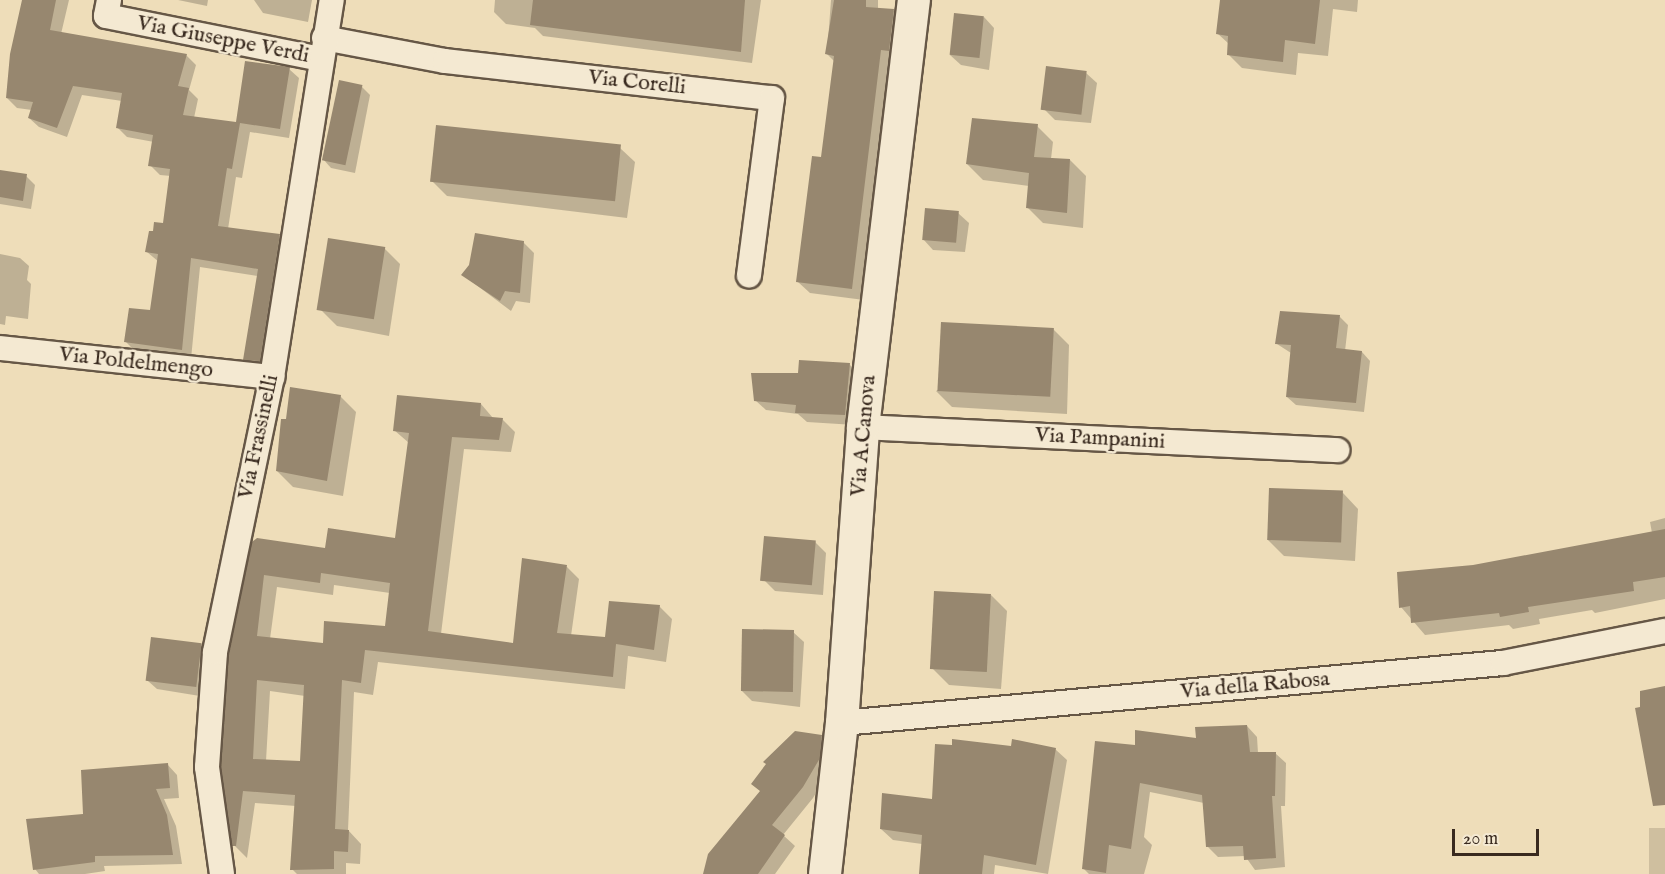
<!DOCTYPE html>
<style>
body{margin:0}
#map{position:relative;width:1665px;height:874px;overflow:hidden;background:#eeddb9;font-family:"IM FELL English",serif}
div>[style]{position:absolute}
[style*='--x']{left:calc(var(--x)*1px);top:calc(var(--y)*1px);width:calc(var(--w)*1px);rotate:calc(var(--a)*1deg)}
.green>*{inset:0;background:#cfbf9f;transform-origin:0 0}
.shadow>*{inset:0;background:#0003}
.building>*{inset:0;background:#97876f;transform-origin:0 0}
.roads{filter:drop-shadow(2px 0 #665746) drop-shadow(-2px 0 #665746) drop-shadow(0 2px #665746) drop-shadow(0 -2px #665746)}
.minor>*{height:24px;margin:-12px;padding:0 12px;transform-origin:12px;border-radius:12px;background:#f4e9d2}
.tertiary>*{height:32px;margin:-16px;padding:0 16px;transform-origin:16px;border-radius:16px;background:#f4e9d2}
span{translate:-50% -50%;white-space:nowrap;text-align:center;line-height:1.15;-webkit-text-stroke:5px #f4e9d2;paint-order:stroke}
.street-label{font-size:22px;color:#392a1f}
.scale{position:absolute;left:1452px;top:829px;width:87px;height:27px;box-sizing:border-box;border:3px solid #392a1f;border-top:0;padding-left:8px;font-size:18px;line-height:21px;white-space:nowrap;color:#392a1f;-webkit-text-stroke:4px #f4e9d2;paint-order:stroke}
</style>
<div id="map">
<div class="green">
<div style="left:1649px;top:828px;width:16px;height:46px"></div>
</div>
<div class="shadow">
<div style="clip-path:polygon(23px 0,69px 0,61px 34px,186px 55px,196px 65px,189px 90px,198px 99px,194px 118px,237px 124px,289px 69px,299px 78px,289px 138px,250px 132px,242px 178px,236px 177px,228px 229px,280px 236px,289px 246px,269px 370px,255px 369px,245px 359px,258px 276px,200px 267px,191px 359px,136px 352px,126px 342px,152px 312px,159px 262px,147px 252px,154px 232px,164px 225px,171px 176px,160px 175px,150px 165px,154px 142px,127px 137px,117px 127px,122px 101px,82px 95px,67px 137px,39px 127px,29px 118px,32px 110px,17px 108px,7px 98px)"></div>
<div style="clip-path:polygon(178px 0,208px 0,207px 6px)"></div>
<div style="clip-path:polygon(254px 0,312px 0,308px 22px,263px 13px)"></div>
<div style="clip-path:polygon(495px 0,761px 0,752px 63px,543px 36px,535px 28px,506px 24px,494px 12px)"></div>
<div style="clip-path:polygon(831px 0,878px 0,878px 10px,894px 11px,905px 23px,864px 300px,810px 293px,798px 282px,822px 159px,835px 62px,827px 54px)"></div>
<div style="clip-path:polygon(1221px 0,1358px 0,1357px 12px,1333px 9px,1328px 56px,1298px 53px,1296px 75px,1242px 68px,1228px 54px,1229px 44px,1217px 33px)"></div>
<div style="clip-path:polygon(984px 17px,994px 28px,989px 70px,961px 65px,950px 55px)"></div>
<div style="clip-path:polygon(1086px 73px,1097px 83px,1091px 123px,1055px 120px,1044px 109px)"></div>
<div style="clip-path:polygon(361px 86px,370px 95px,355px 173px,331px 168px,323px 159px)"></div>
<div style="clip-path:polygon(1037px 126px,1053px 142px,1051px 159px,1070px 160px,1086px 176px,1083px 228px,1043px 223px,1027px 207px,1029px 186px,983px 180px,967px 164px)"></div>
<div style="clip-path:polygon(620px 148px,635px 162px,627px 218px,447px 196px,432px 181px)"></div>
<div style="clip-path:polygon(0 172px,26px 176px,35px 185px,31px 209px,0 204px)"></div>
<div style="clip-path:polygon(958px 213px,969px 223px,965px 252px,933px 250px,923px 239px)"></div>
<div style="clip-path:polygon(523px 242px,534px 253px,530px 303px,516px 301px,511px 311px,463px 275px)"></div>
<div style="clip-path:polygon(384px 248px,400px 264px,389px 336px,337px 326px,321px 310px)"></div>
<div style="clip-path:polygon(0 254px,20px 258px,29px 266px,27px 280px,31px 284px,28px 319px,6px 316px,5px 325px,0 324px)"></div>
<div style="clip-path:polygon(1339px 316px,1348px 325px,1345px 351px,1362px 352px,1370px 361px,1364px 412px,1296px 405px,1287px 397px,1291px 353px,1277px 344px)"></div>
<div style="clip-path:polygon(1053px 329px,1069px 345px,1067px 414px,952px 407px,936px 391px)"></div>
<div style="clip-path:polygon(849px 364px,859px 374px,855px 425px,807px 422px,798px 414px,766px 410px,755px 400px,799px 375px)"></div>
<div style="clip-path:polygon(340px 396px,356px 412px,343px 496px,293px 487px,277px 471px)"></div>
<div style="clip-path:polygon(evenodd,481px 404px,493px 418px,502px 419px,515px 432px,511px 452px,464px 449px,441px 634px,514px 645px,523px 559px,567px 567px,579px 579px,571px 636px,606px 639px,659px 606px,672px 619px,666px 662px,628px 656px,625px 689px,378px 662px,373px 695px,354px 692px,348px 830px,361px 844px,360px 864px,346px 863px,346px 874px,297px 874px,292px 869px,296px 806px,255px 803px,247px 858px,234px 845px,254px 543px,327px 550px,397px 540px,409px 443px,394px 430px,481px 404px,334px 585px,390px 593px,386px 628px,324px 645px,270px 639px,277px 587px,333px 595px,334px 585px,481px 404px,270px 691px,305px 696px,301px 763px,266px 761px,270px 691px)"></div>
<div style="clip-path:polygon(1343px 493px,1358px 509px,1355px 561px,1284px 556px,1268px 540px)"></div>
<div style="clip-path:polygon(1665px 518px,1665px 599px,1595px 613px,1592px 610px,1539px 619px,1540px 624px,1513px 629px,1509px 625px,1425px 635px,1401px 607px,1473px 567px,1652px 533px,1650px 522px)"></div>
<div style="clip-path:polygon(815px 542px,826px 553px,823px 595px,775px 591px,765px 581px)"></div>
<div style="clip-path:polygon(991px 595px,1007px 611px,1001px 689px,949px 685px,933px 669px)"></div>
<div style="clip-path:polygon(793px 632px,804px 642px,800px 707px,752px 701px,741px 690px)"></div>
<div style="clip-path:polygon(202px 644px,210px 653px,206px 697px,157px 689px,148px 681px)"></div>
<div style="clip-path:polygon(1247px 726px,1257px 737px,1258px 753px,1275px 753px,1286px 763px,1285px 806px,1281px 806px,1285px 867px,1255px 870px,1245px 856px,1218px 857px,1208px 847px,1204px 803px,1150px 792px,1144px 837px,1152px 845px,1144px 874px,1089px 874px,1084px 869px,1136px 747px,1198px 740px)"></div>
<div style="clip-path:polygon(822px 737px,833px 748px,830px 769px,813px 798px,783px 835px,795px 846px,775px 874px,704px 874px,761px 791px,767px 765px)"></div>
<div style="clip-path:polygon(1012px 747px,1055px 749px,1067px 760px,1048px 874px,995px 865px,994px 874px,920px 874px,922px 844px,893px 840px,881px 829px,933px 800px)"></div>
<div style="clip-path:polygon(167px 764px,177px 775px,179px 798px,164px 799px,176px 826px,182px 864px,104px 866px,105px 871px,85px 874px,39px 874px,35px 869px,85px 816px)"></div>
</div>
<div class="building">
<div style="clip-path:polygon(22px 0,56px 0,50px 30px,187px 54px,178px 86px,189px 88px,183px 115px,236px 122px,245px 61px,290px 67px,280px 129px,240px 123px,232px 169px,227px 168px,218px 226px,280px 234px,260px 361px,243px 360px,258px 269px,191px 258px,182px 350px,124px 342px,129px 308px,150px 310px,158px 254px,145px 252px,149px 231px,153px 231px,154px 222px,163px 223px,170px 169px,148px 166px,153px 135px,116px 128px,122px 93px,73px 86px,57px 128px,28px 118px,33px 102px,6px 98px,10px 54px)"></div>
<div style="clip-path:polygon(533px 0,745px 0,741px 52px,530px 25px)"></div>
<div style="clip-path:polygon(834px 0,866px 0,866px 7px,894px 9px,889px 51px,881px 50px,852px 289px,796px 282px,812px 156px,821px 157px,834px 56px,825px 54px)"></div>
<div style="clip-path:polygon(1220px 0,1320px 0,1315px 44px,1285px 40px,1283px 62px,1227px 55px,1228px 36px,1216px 34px)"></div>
<div style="left:954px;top:13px;width:30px;height:42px;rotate:6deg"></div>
<div style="left:1046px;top:66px;width:41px;height:44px;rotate:7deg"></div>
<div style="left:339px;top:80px;width:24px;height:82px;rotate:12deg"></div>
<div style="clip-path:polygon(972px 118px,1038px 124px,1034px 157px,1070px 159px,1067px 213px,1026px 208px,1029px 173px,966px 164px)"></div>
<div style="left:436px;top:125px;width:186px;height:57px;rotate:6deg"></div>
<div style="clip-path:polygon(0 170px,27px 174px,23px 201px,0 197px)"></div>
<div style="left:925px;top:208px;width:34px;height:32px;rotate:5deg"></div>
<div style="clip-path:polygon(475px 233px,524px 241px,520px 293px,505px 291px,500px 301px,461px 275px,469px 265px)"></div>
<div style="left:328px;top:238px;width:58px;height:73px;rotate:9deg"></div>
<div style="clip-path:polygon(1280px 311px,1340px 315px,1336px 348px,1362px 351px,1356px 403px,1286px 397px,1291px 345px,1275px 344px)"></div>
<div style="left:941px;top:322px;width:113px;height:69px;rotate:3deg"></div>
<div style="clip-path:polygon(799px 360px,850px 363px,845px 415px,795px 413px,796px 405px,754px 401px,751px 373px,798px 373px)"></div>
<div style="clip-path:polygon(290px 387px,341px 395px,327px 481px,276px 471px,281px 419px,286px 419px)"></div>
<div style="clip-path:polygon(evenodd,397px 395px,481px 403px,480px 416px,503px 418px,499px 440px,452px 437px,428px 631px,513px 643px,522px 558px,567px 565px,557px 633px,605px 637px,609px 601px,660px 605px,654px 650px,616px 644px,613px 677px,365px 650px,361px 683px,342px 680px,335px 829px,349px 830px,348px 852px,334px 851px,334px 869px,290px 870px,295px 795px,243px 791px,236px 846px,232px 846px,221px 766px,229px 654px,252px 542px,257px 538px,325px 548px,328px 528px,395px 538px,409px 433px,393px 431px,397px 395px,321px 573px,390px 583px,385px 626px,324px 621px,323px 643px,257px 636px,264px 575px,320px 583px,321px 573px,397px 395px,257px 680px,304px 685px,300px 761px,253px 759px,257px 680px)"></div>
<div style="left:1269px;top:488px;width:74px;height:52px;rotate:2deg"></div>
<div style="clip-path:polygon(1665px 529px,1665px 577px,1633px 582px,1634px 591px,1528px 607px,1529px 612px,1500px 617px,1499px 613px,1411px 623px,1410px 606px,1399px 608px,1397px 572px,1473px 565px)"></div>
<div style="left:764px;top:536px;width:52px;height:45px;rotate:5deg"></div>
<div style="left:934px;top:591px;width:57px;height:78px;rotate:3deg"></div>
<div style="left:742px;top:629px;width:52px;height:62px;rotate:1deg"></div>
<div style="left:151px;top:637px;width:51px;height:44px;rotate:7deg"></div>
<div style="clip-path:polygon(1665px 686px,1665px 805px,1653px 806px,1635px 708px,1640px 707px,1640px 691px)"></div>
<div style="clip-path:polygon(1247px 725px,1250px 752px,1276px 752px,1275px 796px,1272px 796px,1276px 858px,1244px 860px,1243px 846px,1206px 847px,1202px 795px,1140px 783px,1131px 849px,1109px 845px,1106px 873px,1082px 869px,1095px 741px,1135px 745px,1135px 730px,1196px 738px,1195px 727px)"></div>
<div style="clip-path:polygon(795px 731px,822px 735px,820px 758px,803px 787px,772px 825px,785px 835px,758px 874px,703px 874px,708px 854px,760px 791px,751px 784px,766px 764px,763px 762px)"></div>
<div style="clip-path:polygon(952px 739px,1011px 746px,1012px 739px,1056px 748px,1036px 865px,984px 855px,982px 874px,919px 874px,922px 835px,880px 829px,882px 793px,932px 799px,935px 744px,952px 745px)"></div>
<div style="clip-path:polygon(168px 763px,170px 788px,156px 789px,167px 815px,173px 855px,95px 856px,95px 862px,33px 870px,26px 819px,83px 814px,81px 770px)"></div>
</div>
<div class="roads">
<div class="minor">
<div style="--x:109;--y:0;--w:16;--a:101"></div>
<div style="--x:106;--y:16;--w:219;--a:11.3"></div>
<div style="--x:324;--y:38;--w:123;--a:10.8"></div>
<div style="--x:445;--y:61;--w:329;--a:6.5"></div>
<div style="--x:772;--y:98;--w:179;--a:97.4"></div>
<div style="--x:0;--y:348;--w:274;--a:6.1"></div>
<div style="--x:863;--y:427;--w:475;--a:2.8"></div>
<div style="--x:842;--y:723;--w:664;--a:-5.19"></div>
<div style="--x:1503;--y:663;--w:165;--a:-11.2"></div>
<div style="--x:222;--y:874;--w:108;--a:-98"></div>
<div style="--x:207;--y:767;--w:115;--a:-86"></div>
<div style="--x:215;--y:652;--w:281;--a:-78.3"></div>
<div style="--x:272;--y:377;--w:382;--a:-81"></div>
</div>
<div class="tertiary">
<div style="--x:825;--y:874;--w:152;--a:-83.6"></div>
<div style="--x:842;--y:723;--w:297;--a:-85.9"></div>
<div style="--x:863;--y:427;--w:430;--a:-83.2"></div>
</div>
</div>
<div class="street-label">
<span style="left:223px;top:40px;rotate:11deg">Via Giuseppe Verdi</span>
<span style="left:637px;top:83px;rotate:6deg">Via Corelli</span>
<span style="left:136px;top:363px;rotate:6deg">Via Poldelmengo</span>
<span style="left:864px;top:436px;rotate:-85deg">Via A.Canova</span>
<span style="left:259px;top:437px;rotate:-78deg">Via Frassinelli</span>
<span style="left:1100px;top:439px;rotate:3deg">Via Pampanini</span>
<span style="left:1255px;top:686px;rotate:-5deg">Via della Rabosa</span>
</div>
<div class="scale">20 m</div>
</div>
